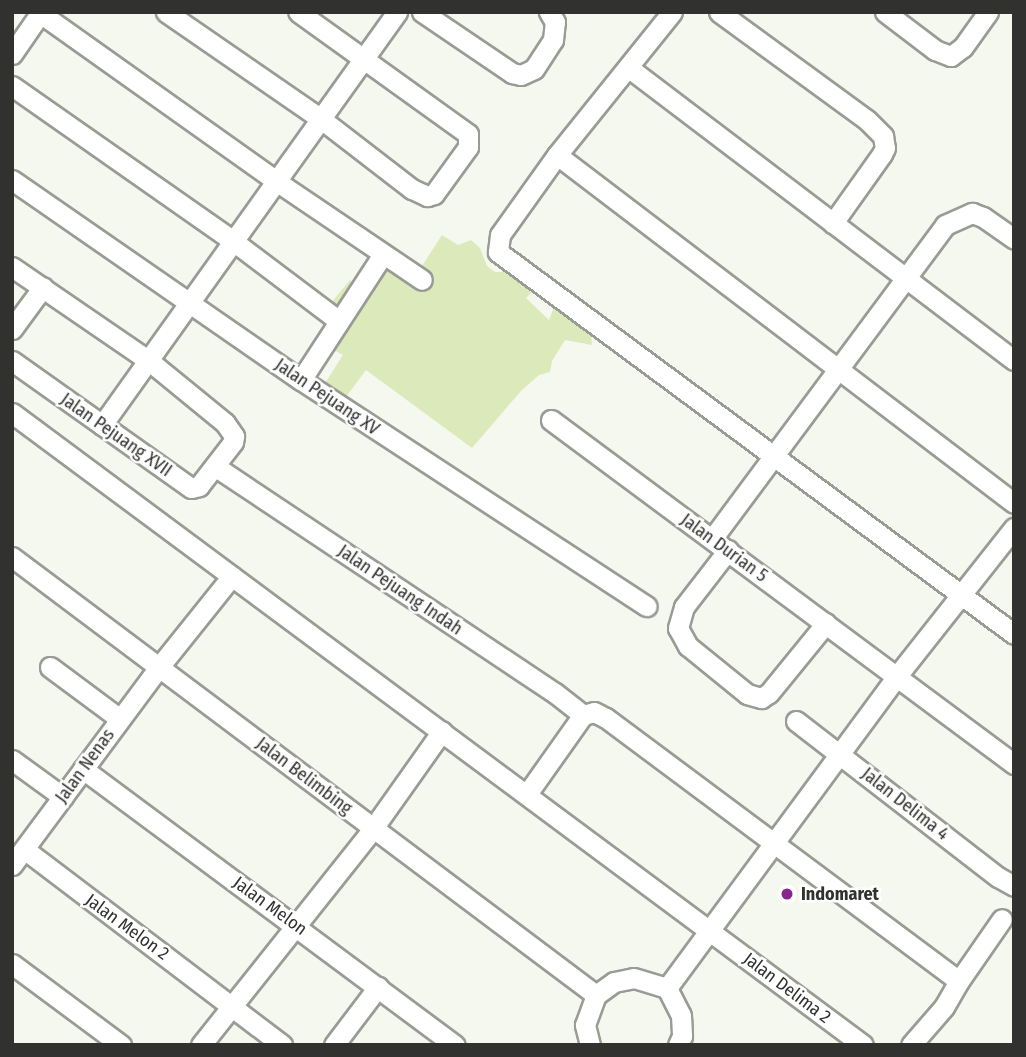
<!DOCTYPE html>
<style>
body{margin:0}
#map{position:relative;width:1026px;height:1057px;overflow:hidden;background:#f5f8ef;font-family:"Fira Sans Condensed",sans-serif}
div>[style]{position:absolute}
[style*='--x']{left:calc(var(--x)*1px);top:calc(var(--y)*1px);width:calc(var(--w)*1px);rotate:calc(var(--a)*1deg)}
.green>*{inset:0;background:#dceabb}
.roads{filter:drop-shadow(2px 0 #999c94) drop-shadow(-2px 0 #999c94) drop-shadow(0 2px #999c94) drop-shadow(0 -2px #999c94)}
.minor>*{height:19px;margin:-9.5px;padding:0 9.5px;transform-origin:9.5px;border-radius:9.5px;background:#fff}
.dots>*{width:19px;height:19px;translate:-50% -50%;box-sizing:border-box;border:4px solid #fff;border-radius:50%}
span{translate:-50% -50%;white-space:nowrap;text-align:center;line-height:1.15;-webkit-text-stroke:5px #fff;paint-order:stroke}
.street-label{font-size:18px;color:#31322f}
.poi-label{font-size:18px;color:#31322f;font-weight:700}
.left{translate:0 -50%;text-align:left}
.frame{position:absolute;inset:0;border:14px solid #31322f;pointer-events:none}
</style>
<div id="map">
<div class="green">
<div style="clip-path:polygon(442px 235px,458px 245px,471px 240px,480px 248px,487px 266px,495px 272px,506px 272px,533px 291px,526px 298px,549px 320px,554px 307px,591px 333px,592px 345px,565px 340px,552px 361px,550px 372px,539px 375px,521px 391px,472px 448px,366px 370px,340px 405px,320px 391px,343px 355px,334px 350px,340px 339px,335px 331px,320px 316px,350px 280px,359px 289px,368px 275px,361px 268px,369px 259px,420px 269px)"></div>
</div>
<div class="roads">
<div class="minor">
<div style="--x:166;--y:12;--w:188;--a:34.6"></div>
<div style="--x:321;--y:119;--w:115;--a:37.6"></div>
<div style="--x:412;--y:189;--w:17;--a:25"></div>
<div style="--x:427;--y:196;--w:7;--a:-16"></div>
<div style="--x:434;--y:194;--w:58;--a:-54.1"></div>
<div style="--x:468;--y:147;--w:13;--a:-90"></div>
<div style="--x:468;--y:134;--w:209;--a:-144.3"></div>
<div style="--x:422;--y:12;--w:109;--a:34.1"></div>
<div style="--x:512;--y:73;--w:9;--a:13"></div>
<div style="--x:521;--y:75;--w:14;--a:-25"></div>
<div style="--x:534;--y:69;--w:35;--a:-57"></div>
<div style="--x:553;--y:40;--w:18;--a:-84"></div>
<div style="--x:555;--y:22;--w:12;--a:-121"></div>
<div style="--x:672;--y:12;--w:184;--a:128.8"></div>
<div style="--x:557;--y:155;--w:98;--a:125.5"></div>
<div style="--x:500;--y:235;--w:17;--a:97"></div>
<div style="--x:498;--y:252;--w:642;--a:36.51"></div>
<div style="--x:719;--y:12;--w:183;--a:36.1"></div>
<div style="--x:867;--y:120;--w:23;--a:45"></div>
<div style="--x:883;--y:136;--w:12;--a:81"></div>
<div style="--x:885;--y:148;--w:7;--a:117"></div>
<div style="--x:882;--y:154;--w:85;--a:125.4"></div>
<div style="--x:885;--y:12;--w:63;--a:37.2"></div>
<div style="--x:935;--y:50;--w:17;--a:21"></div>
<div style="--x:951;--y:56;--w:15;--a:-37"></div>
<div style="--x:963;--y:47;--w:43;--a:-54.5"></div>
<div style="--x:40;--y:13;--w:290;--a:35.4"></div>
<div style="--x:276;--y:181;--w:176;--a:34.1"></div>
<div style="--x:12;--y:54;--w:51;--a:-55.4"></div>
<div style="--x:629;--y:68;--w:483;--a:37.2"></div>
<div style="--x:12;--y:86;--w:270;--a:35"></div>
<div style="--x:233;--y:241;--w:133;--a:37"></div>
<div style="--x:557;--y:155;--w:574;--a:37.29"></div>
<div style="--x:12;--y:180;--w:351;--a:34.7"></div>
<div style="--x:301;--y:380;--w:413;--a:33.2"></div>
<div style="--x:12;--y:267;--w:165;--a:34.4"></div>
<div style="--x:148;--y:360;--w:99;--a:39.3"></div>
<div style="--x:225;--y:423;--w:16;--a:55"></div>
<div style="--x:234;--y:436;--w:6;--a:99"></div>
<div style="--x:233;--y:442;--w:56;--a:127.7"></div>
<div style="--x:199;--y:486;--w:8;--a:166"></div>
<div style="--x:191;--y:488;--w:219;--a:-144.6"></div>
<div style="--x:12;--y:329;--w:52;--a:-53.6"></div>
<div style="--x:301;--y:380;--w:150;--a:-56.9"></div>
<div style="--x:12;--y:413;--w:1060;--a:36.6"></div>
<div style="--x:551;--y:420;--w:577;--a:36.61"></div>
<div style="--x:102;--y:425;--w:508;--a:-54.46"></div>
<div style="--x:216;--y:467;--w:407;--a:33.7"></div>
<div style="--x:555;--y:693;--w:36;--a:38"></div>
<div style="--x:712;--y:539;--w:391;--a:-53.4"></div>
<div style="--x:945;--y:225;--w:30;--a:-24"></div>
<div style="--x:972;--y:213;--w:12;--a:20"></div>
<div style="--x:983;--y:217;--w:38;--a:35"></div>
<div style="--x:728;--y:550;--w:72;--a:127.7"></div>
<div style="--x:684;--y:607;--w:22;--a:106"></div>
<div style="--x:678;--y:628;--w:21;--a:61"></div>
<div style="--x:688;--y:646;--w:76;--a:39.1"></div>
<div style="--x:747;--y:694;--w:15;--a:16"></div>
<div style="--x:761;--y:698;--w:9;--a:-32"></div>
<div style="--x:769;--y:693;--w:90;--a:-50.8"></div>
<div style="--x:12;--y:557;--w:730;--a:36.87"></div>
<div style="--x:50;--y:667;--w:87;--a:36.6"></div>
<div style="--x:796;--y:721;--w:255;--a:37.7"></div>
<div style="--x:998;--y:877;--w:18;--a:29"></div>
<div style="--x:12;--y:760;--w:63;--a:36"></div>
<div style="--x:83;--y:769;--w:463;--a:36.6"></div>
<div style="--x:527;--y:794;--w:97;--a:-54.7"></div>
<div style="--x:583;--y:715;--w:11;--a:-15"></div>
<div style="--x:594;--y:712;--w:13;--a:27"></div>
<div style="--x:606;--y:718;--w:440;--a:36.7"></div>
<div style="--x:959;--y:981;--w:30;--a:120"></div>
<div style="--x:944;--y:1007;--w:50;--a:131"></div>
<div style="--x:24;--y:849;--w:324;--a:37.2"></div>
<div style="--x:12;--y:865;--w:253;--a:-53.4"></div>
<div style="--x:163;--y:662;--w:110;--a:-51.3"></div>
<div style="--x:12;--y:964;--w:136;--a:36.6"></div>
<div style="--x:959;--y:981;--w:75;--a:-55.3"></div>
<div style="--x:667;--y:988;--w:388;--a:-53.6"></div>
<div style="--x:897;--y:676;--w:189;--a:-51.7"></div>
<div style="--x:201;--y:1045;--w:270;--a:-51.5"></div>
<div style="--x:369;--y:834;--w:126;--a:-54.7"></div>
<div style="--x:334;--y:1045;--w:73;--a:-52.8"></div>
<div style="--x:590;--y:1045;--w:21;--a:-104"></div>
<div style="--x:585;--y:1025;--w:32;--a:-70"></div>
<div style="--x:596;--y:995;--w:22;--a:-36"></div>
<div style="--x:614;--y:982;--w:20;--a:-11"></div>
<div style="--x:634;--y:978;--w:34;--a:17"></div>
<div style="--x:667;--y:988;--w:30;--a:63"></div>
<div style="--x:681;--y:1015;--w:21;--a:87"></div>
<div style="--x:682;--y:1036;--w:10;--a:114"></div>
</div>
</div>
<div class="dots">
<div style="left:787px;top:894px;background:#862690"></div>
</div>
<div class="street-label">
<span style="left:327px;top:397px;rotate:34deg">Jalan Pejuang XV</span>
<span style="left:116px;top:435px;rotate:35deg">Jalan Pejuang XVII</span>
<span style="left:724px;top:548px;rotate:36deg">Jalan Durian 5</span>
<span style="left:400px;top:590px;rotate:34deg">Jalan Pejuang Indah</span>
<span style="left:85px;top:766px;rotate:-54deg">Jalan Nenas</span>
<span style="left:304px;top:776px;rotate:37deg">Jalan Belimbing</span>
<span style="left:905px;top:804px;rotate:38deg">Jalan Delima 4</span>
<span style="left:270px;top:906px;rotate:36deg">Jalan Melon</span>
<span style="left:127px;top:927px;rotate:36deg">Jalan Melon 2</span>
<span style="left:787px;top:988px;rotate:37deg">Jalan Delima 2</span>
</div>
<div class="poi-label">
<span class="left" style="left:801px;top:894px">Indomaret</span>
</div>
<div class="frame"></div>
</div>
